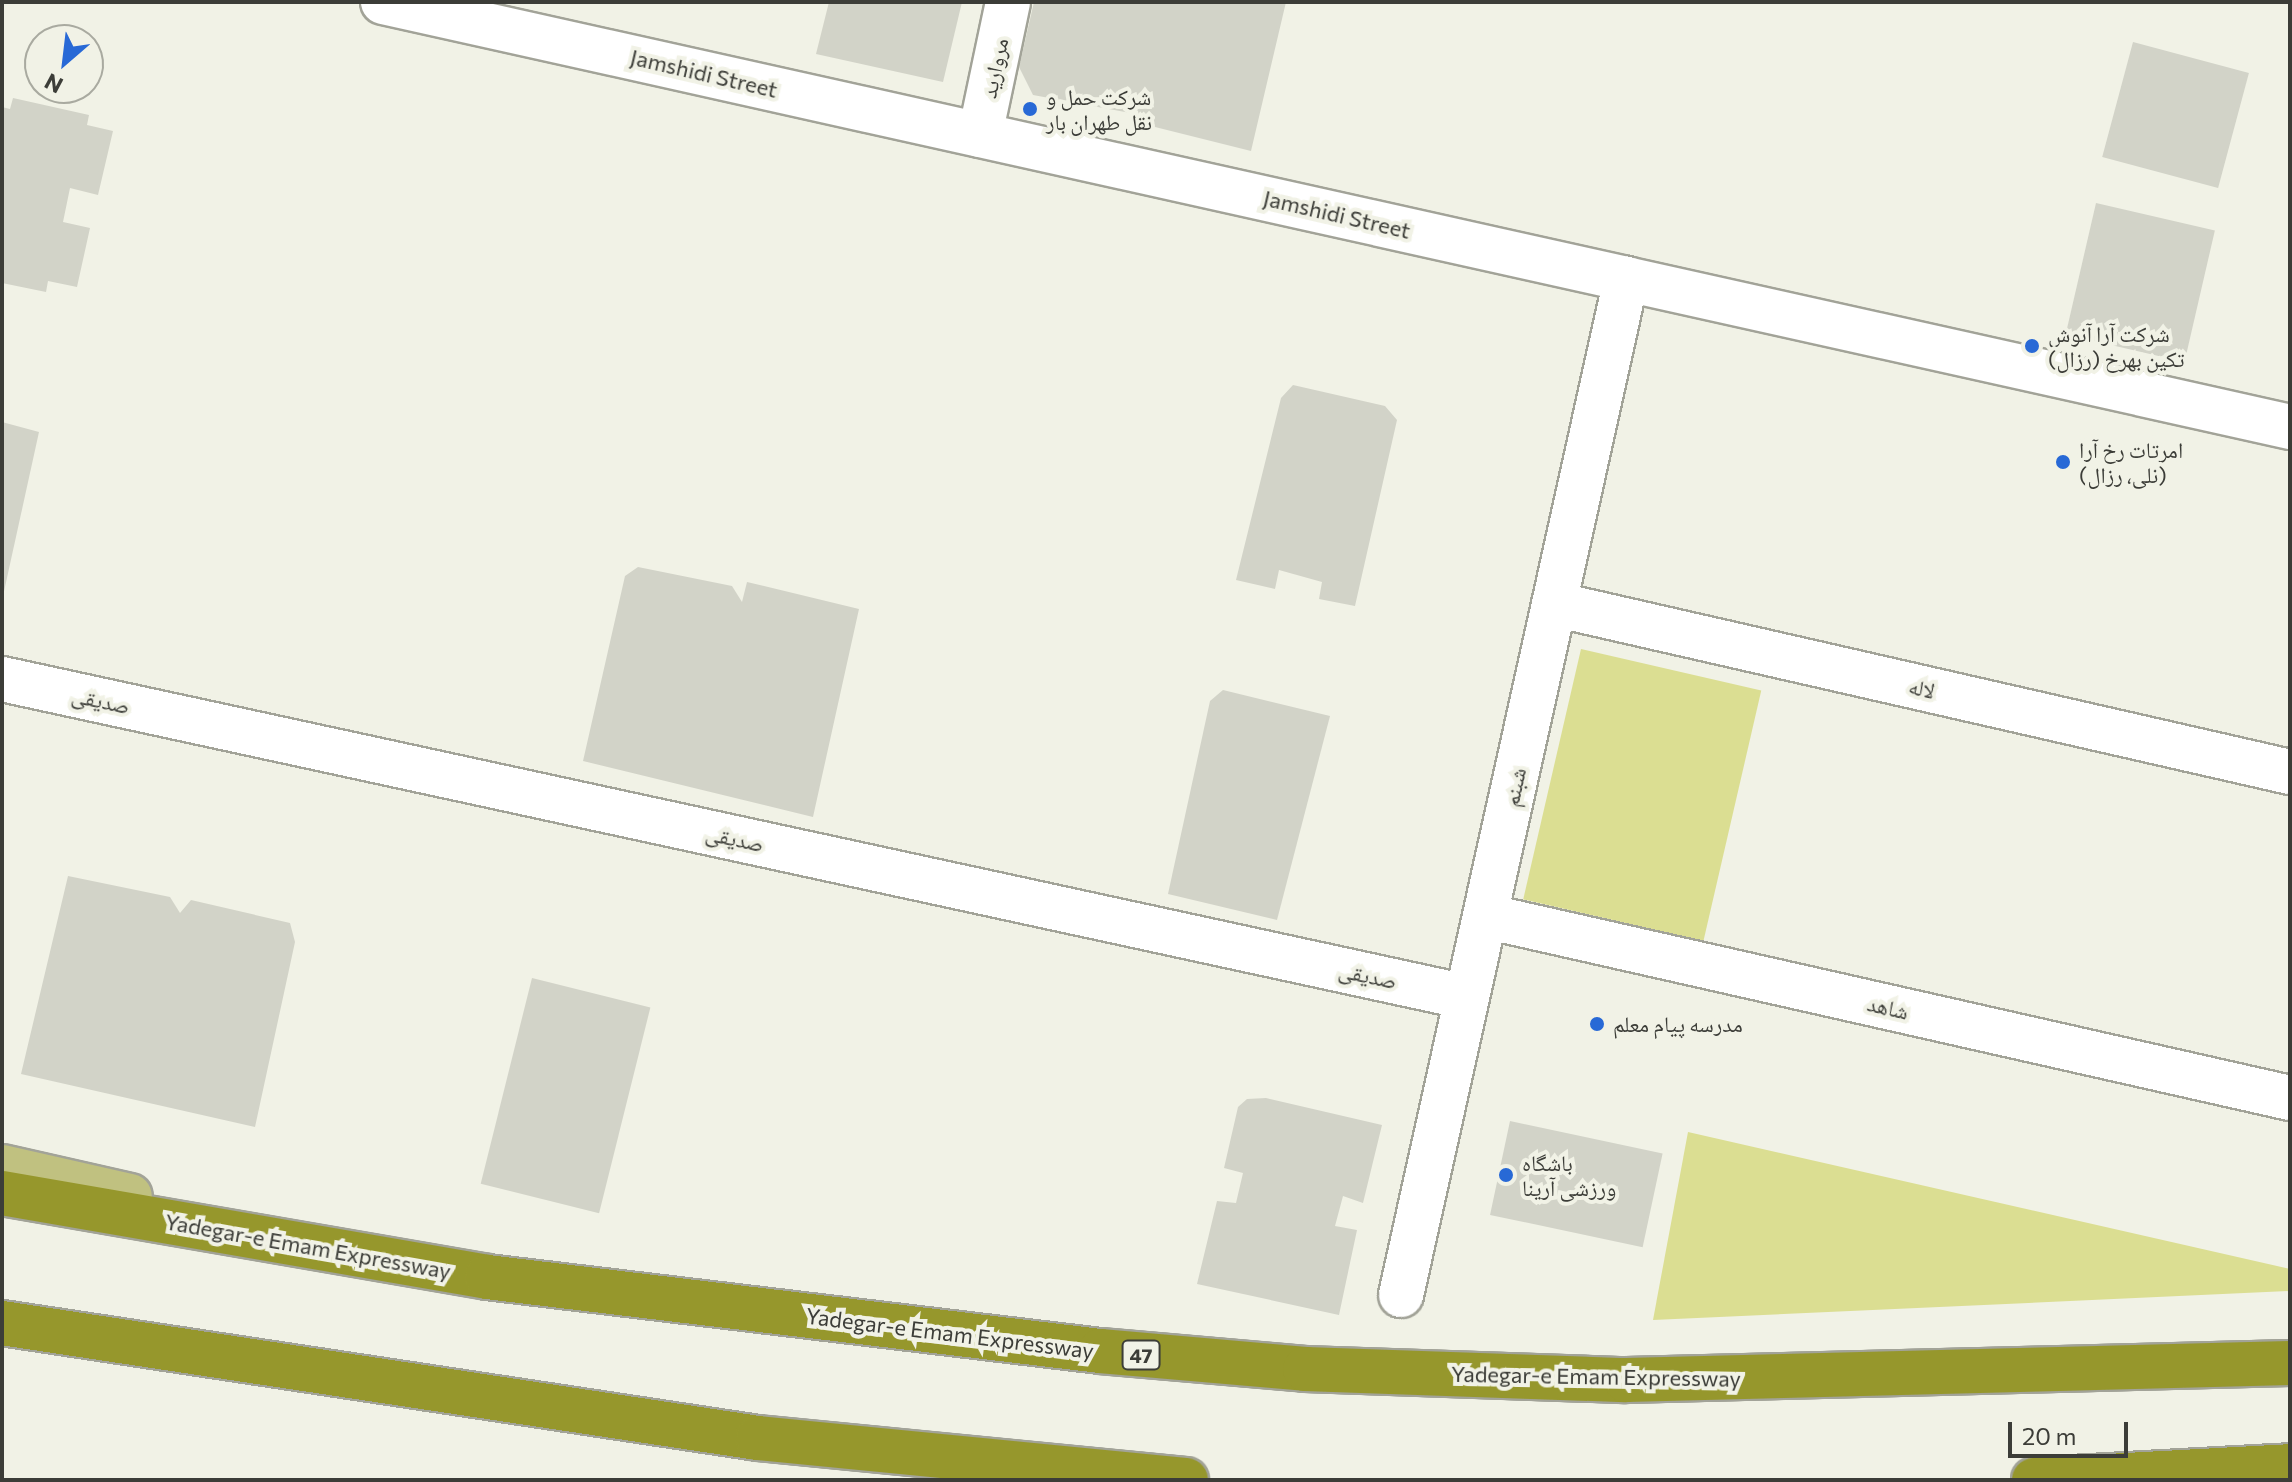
<!DOCTYPE html>
<meta charset="utf-8">
<style>
body{margin:0}
#map{position:relative;width:2292px;height:1482px;overflow:hidden;background:#f1f2e6;font-family:Commissioner,"Noto Naskh Arabic",sans-serif}
div>[style]{position:absolute}
[style*='--x']{left:calc(var(--x)*1px);top:calc(var(--y)*1px);width:calc(var(--w)*1px);rotate:calc(var(--a)*1deg)}
.green>*{inset:0;background:#dbde92;transform-origin:0 0}
.building>*{inset:0;background:#d2d3c8;transform-origin:0 0}
.roads{filter:drop-shadow(2px 0 #a2a398) drop-shadow(-2px 0 #a2a398) drop-shadow(0 2px #a2a398) drop-shadow(0 -2px #a2a398)}
.minor>*{height:44px;margin:-22px;padding:0 22px;transform-origin:22px;border-radius:22px;background:#fff}
.major>*{height:44px;margin:-22px;padding:0 22px;transform-origin:22px;border-radius:22px;background:#c0c180}
.highway>*{height:44px;margin:-22px;padding:0 22px;transform-origin:22px;border-radius:22px;background:#96972c}
.dots>*{width:22px;height:22px;translate:-50% -50%;box-sizing:border-box;border:4px solid #f1f2e6;border-radius:50%}
span{translate:-50% -50%;white-space:nowrap;text-align:center;line-height:1.15;-webkit-text-stroke:8px #f1f2e6;paint-order:stroke}
.shield-label span{padding:2px 6px;background:#f1f2e6;border:2px solid;border-radius:6px;-webkit-text-stroke-width:0}
.shield-label{font-size:20px;color:#3c3d38;font-weight:700}
.street-label{font-size:22px;color:#3c3d38}
.poi-label{font-size:22px;color:#3c3d38}
.left{translate:0 -50%;text-align:left}
.frame{position:absolute;inset:0;border:4px solid #3c3d38;pointer-events:none}
.north{position:absolute;left:24px;top:24px;width:80px;height:80px;box-sizing:border-box;background:#f1f2e6;border:2px solid #a9aaa0;border-radius:50%;rotate:208deg;font-size:22px;font-weight:700;line-height:32px;text-align:center;color:#3c3d38}
.north::after{content:'';display:block;margin:auto;width:28px;height:36px;background:#2869d6;clip-path:polygon(50% 0,100% 100%,50% 72%,0 100%)}
.scale{position:absolute;left:2008px;top:1422px;width:120px;height:36px;box-sizing:border-box;border:4px solid #3c3d38;border-top:0;padding-left:10px;font-size:24px;line-height:28px;white-space:nowrap;color:#3c3d38;-webkit-text-stroke:6px #f1f2e6;paint-order:stroke}
</style>
<div id="map">
<div class="green">
<div style="left:1581px;top:649px;width:185px;height:257px;rotate:13deg"></div>
<div style="clip-path:polygon(1688px 1132px,2290px 1269px,2290px 1291px,1653px 1320px)"></div>
</div>
<div class="building">
<div style="clip-path:polygon(829px 2px,962px 2px,943px 82px,816px 54px)"></div>
<div style="clip-path:polygon(1034px 2px,1286px 2px,1251px 151px,1135px 122px,1136px 114px,1033px 95px,1019px 67px)"></div>
<div style="left:2133px;top:42px;width:120px;height:119px;rotate:15deg"></div>
<div style="clip-path:polygon(13px 98px,89px 115px,87px 125px,113px 131px,98px 195px,70px 188px,63px 222px,90px 228px,77px 287px,48px 281px,46px 292px,2px 283px,2px 107px,10px 109px)"></div>
<div style="left:2096px;top:203px;width:122px;height:135px;rotate:13deg"></div>
<div style="clip-path:polygon(1293px 385px,1385px 406px,1397px 420px,1355px 606px,1319px 599px,1322px 582px,1279px 570px,1275px 589px,1236px 580px,1281px 398px)"></div>
<div style="clip-path:polygon(2px 422px,39px 432px,3px 596px,2px 596px)"></div>
<div style="clip-path:polygon(638px 567px,732px 586px,742px 602px,747px 582px,859px 609px,813px 817px,583px 761px,625px 576px)"></div>
<div style="clip-path:polygon(1223px 690px,1330px 716px,1277px 920px,1168px 894px,1210px 701px)"></div>
<div style="clip-path:polygon(68px 876px,170px 897px,180px 913px,191px 900px,290px 923px,295px 942px,255px 1127px,21px 1074px)"></div>
<div style="left:532px;top:978px;width:122px;height:212px;rotate:14deg"></div>
<div style="clip-path:polygon(1266px 1098px,1382px 1125px,1363px 1203px,1343px 1196px,1335px 1226px,1357px 1230px,1339px 1315px,1197px 1284px,1217px 1201px,1236px 1203px,1243px 1173px,1224px 1168px,1238px 1107px,1247px 1099px)"></div>
<div style="left:1510px;top:1121px;width:156px;height:96px;rotate:12deg"></div>
</div>
<div class="roads">
<div class="minor">
<div style="--x:383;--y:2;--w:1954;--a:12.56"></div>
<div style="--x:980;--y:135;--w:136;--a:-78.1"></div>
<div style="--x:1554;--y:604;--w:755;--a:12.86"></div>
<div style="--x:2;--y:679;--w:1499;--a:12.25"></div>
<div style="--x:1485;--y:916;--w:825;--a:12.74"></div>
<div style="--x:1401;--y:1295;--w:1041;--a:-77.51"></div>
</div>
<div class="major">
<div style="--x:2;--y:1167;--w:131;--a:12.8"></div>
</div>
<div class="highway">
<div style="--x:2;--y:1193;--w:492;--a:9.8"></div>
<div style="--x:487;--y:1277;--w:617;--a:6.88"></div>
<div style="--x:1100;--y:1351;--w:206;--a:5"></div>
<div style="--x:1305;--y:1369;--w:321;--a:2"></div>
<div style="--x:1626;--y:1380;--w:664;--a:-1.47"></div>
<div style="--x:2;--y:1323;--w:765;--a:8.65"></div>
<div style="--x:758;--y:1438;--w:430;--a:5.6"></div>
<div style="--x:2034;--y:1480;--w:256;--a:-3.1"></div>
</div>
</div>
<div class="dots">
<div style="left:1030px;top:109px;background:#2869d6"></div>
<div style="left:2032px;top:346px;background:#2869d6"></div>
<div style="left:2063px;top:462px;background:#2869d6"></div>
<div style="left:1597px;top:1024px;background:#2869d6"></div>
<div style="left:1506px;top:1175px;background:#2869d6"></div>
</div>
<div class="shield-label">
<span style="left:1141px;top:1355px">47</span>
</div>
<div class="street-label">
<span style="left:994px;top:68px;rotate:-78deg">مروارید</span>
<span style="left:704px;top:73px;rotate:13deg">Jamshidi Street</span>
<span style="left:1337px;top:214px;rotate:13deg">Jamshidi Street</span>
<span style="left:1922px;top:688px;rotate:13deg">لاله</span>
<span style="left:101px;top:700px;rotate:12deg">صدیقی</span>
<span style="left:1514px;top:787px;rotate:-78deg">شبنم</span>
<span style="left:735px;top:838px;rotate:12deg">صدیقی</span>
<span style="left:1368px;top:975px;rotate:12deg">صدیقی</span>
<span style="left:1888px;top:1007px;rotate:13deg">شاهد</span>
<span style="left:308px;top:1246px;rotate:10deg">Yadegar-e Emam Expressway</span>
<span style="left:950px;top:1333px;rotate:7deg">Yadegar-e Emam Expressway</span>
<span style="left:1596px;top:1376px;rotate:1deg">Yadegar-e Emam Expressway</span>
</div>
<div class="poi-label">
<span class="left" style="left:1046px;top:109px">شرکت حمل و<br>نقل طهران بار</span>
<span class="left" style="left:2048px;top:346px">شرکت آرا آنوش<br>تکین بهرخ (رزال)</span>
<span class="left" style="left:2079px;top:462px">امرتات رخ آرا<br>(نلی، رزال)</span>
<span class="left" style="left:1613px;top:1024px">مدرسه پیام معلم</span>
<span class="left" style="left:1522px;top:1175px">باشگاه<br>ورزشی آرینا</span>
</div>
<div class="frame"></div>
<div class="north">N</div>
<div class="scale">20 m</div>
</div>
